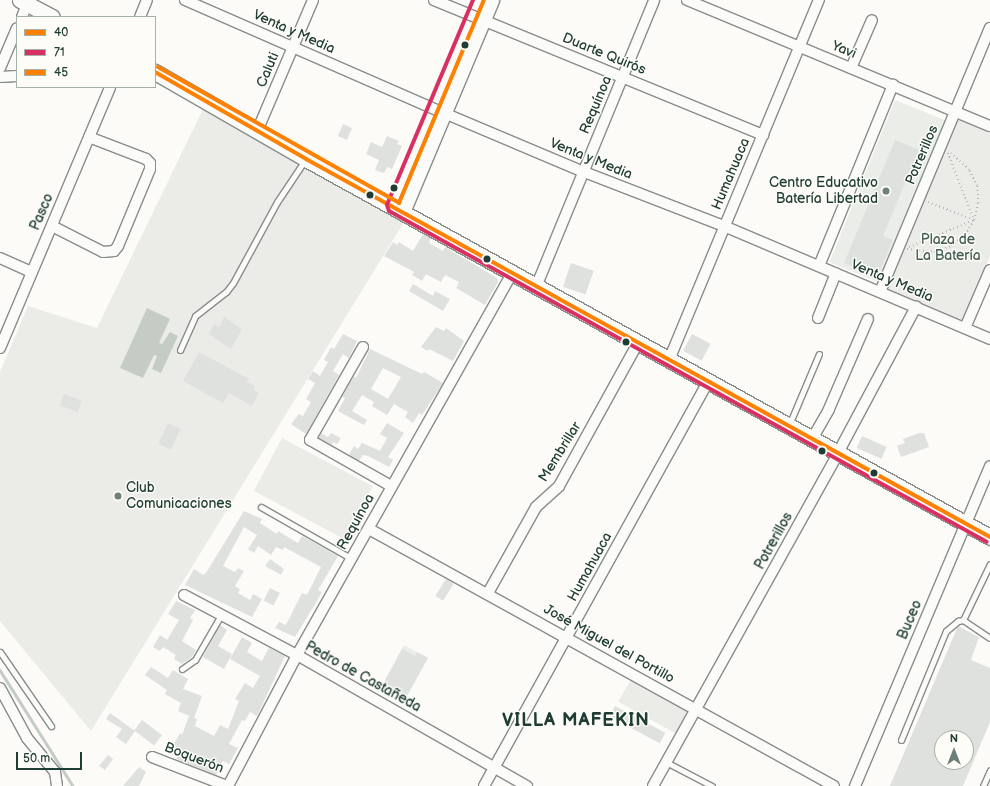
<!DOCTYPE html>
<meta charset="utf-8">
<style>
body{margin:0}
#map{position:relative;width:990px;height:786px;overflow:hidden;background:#fcfbf8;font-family:"Balsamiq Sans",sans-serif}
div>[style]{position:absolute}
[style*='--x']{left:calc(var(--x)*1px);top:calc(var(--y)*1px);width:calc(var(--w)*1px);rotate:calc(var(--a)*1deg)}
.built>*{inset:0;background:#ebede8;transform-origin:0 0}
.green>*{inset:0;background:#ebece8;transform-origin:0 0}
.water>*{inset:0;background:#c5ccc6}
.stream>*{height:2.5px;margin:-1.25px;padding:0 1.25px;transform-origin:1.25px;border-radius:1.25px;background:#c5ccc6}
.building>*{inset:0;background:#dfe1de;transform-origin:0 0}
.path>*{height:1.5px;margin-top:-0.75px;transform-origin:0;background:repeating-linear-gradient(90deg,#b5b8b6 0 1px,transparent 0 4px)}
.roads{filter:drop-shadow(1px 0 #888d8a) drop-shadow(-1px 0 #888d8a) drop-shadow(0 1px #888d8a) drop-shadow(0 -1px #888d8a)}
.service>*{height:5px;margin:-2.5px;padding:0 2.5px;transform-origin:2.5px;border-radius:2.5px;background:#fbfbf9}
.minor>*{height:10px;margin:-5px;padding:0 5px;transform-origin:5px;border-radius:5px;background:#fbfbf9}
.secondary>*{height:15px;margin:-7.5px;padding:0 7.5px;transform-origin:7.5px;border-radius:7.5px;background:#fbfbf9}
.bus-1>*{height:4px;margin:-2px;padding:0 2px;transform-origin:2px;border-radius:2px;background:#ff8100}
.bus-2>*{height:4px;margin:-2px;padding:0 2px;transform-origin:2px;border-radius:2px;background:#d93062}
.bus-3>*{height:4px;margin:-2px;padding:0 2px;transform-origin:2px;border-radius:2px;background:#ff8100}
.dots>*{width:11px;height:11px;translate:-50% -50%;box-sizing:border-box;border:2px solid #fdfcf7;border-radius:50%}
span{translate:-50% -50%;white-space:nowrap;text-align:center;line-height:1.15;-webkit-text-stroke:3px #fdfcf7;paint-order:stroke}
.street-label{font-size:14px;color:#1f3d34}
.poi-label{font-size:14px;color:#1f3d34}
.right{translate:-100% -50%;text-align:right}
.left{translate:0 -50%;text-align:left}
.park-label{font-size:14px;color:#455e55}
.district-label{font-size:18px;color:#1f3d34;font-weight:700;letter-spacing:1px}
.legend{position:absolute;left:16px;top:16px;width:140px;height:72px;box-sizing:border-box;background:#fdfcf7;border:1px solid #a4b0a9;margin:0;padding:5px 7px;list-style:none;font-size:12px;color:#1f3d34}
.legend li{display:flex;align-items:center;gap:8px;height:20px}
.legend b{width:20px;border:1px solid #a4b0a9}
.north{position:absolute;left:934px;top:730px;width:40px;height:40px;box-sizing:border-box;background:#fdfcf7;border:1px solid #a4b0a9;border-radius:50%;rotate:0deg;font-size:11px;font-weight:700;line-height:16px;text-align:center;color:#1f3d34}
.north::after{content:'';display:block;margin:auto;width:14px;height:18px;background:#6c8079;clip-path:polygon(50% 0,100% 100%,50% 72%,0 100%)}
.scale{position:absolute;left:16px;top:752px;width:66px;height:18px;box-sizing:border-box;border:2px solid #1f3d34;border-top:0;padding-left:5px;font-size:12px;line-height:14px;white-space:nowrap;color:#1f3d34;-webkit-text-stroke:3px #fdfcf7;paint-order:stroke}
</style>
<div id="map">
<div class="built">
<div style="left:895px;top:100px;width:54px;height:175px;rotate:22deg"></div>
<div style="left:404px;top:645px;width:27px;height:50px;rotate:28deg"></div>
</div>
<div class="green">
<div style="clip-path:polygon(203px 109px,404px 222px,91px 731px,0 621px,0 372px,28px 306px,97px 328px)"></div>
<div style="clip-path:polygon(959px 118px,990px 131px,990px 256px,962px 320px,886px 288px)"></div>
<div style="left:282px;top:438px;width:103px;height:60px;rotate:28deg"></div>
<div style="left:631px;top:679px;width:65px;height:26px;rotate:29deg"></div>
</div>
<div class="water">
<div style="clip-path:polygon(147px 308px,170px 319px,159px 343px,162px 344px,170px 332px,178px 336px,161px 373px,152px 369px,157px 356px,154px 355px,143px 378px,120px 368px)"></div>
</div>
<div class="stream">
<div style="--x:0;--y:670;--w:137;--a:57.8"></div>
</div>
<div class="building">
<div style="left:343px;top:124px;width:10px;height:13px;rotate:24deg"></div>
<div style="clip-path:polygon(387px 136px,399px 141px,397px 144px,402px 146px,392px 169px,387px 167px,384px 173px,375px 170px,379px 160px,366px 154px,371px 142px,382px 147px)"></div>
<div style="clip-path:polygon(895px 140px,919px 150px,883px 236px,893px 240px,877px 277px,844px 263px)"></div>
<div style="clip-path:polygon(423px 234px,431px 238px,429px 243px,443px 251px,445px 247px,497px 278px,498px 282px,485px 305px,456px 288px,459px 282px,445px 275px,441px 282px,426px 274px,422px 281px,412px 275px,414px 272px,384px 256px,393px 242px,397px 245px,399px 242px,413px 251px)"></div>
<div style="left:571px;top:263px;width:24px;height:25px;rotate:19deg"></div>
<div style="clip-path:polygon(413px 284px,433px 296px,435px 291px,450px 299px,443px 311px,409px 291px)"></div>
<div style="clip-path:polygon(224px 317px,242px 329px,231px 349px,209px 334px,214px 324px,219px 327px)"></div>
<div style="clip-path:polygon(436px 327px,444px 331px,446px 328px,464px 341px,453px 361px,429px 349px,428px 351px,421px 347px)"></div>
<div style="clip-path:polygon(343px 334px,357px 341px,349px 358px,343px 354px,333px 371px,339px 375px,306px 434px,291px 424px,299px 414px,303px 416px,311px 402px,306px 399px,315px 383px,308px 379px,313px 371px,320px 376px,328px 362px,324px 360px,331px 347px,334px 349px)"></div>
<div style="left:692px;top:334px;width:21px;height:19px;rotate:28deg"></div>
<div style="clip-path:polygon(evenodd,370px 349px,422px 374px,424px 372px,443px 383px,422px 415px,419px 413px,413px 423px,405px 417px,408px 412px,394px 404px,387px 415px,372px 406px,374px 402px,362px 395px,352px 411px,367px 420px,364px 425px,338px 411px,345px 398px,342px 397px,354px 376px,356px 378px,370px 349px,383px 368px,401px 377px,388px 399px,371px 389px,383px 368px)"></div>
<div style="clip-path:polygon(199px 352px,249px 379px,247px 382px,255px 386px,253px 390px,259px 393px,252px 406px,229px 393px,223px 403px,183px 381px)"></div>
<div style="left:64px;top:394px;width:19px;height:12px;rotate:21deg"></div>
<div style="left:168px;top:423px;width:14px;height:23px;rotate:25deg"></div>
<div style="clip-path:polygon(387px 423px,404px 433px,388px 457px,393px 460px,389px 467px,368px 456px,363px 455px,359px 461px,349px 455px,354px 446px,358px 449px,362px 443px,380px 451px,387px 438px,380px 434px)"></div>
<div style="clip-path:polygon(321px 433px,328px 437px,331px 433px,341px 438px,337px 444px,333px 442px,332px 445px,319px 438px)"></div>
<div style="clip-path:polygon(919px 433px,924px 433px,929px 447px,901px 457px,897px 446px,905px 443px,903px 439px)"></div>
<div style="left:862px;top:436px;width:27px;height:13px;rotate:24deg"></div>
<div style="clip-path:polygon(244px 511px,262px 519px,260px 523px,277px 534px,278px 531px,298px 543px,302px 536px,338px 556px,318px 590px,322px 592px,317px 601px,295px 637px,275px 628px,279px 622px,286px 625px,302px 593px,307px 595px,321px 567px,284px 547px,283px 550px,276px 547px,271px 555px,258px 546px,254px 553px,248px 549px,257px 535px,244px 527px,223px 566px,235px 572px,238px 568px,244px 571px,235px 586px,240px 589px,238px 593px,250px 600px,253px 594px,262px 599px,252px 617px,185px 585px,194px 569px,203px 575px,206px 573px)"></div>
<div style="clip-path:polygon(270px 559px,284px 569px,281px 575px,265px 566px)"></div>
<div style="left:446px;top:579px;width:9px;height:20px;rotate:32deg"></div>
<div style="left:270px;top:588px;width:11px;height:14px;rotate:27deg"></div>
<div style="clip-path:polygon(176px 601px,195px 610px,190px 618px,193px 620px,182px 641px,196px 650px,192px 657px,182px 664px,174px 659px,176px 655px,163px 647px,160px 651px,153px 647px,160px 635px,167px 640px,179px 620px,168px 614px)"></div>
<div style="clip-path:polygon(220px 625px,227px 630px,218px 646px,232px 654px,224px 669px,203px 657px)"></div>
<div style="clip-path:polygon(evenodd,958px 626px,979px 637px,971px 660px,990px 668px,990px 722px,963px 786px,890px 786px,958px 626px,942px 738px,966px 738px,966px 762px,942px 762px,942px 738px)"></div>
<div style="clip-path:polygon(242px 637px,252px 643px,247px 652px,262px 661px,269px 648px,285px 656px,257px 716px,250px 712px,245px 721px,242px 720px,229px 744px,238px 748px,229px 764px,223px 761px,216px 775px,176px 759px,177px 757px,169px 753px,180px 733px,182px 735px,189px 716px,197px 719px,195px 726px,214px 736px,220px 725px,228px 729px,239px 701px,235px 699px,245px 683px,253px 688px,260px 676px,230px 659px)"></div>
<div style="clip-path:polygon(402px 649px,415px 656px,417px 652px,428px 658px,406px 697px,384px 682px)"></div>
<div style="clip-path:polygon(151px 667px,168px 678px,173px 670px,188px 679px,183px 689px,202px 696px,194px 718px,178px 711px,181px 703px,165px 694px,167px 690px,145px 675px)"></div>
<div style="left:615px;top:706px;width:57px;height:12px;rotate:28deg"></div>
<div style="clip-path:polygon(110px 713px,135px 731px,126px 744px,116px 737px,122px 729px,106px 719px)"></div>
<div style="left:142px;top:720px;width:25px;height:13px;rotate:37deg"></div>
<div style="clip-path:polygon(108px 755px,113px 759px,105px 770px,99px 766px)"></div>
<div style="clip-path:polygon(139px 767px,146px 772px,139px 786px,123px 786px)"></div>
</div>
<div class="path">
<div style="--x:948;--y:153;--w:72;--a:68.8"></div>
<div style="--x:928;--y:202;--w:49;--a:21.4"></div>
<div style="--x:909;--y:247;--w:70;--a:-22.6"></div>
<div style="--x:907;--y:249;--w:27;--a:6"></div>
<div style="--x:934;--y:252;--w:18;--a:-19"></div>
<div style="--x:951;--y:246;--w:18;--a:-38"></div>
<div style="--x:965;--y:235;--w:17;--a:-59"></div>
<div style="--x:974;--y:220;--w:17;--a:-77"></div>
<div style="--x:978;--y:203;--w:17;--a:-93"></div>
<div style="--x:977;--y:186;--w:18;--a:-117"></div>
<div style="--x:969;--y:170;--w:27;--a:-138"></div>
</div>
<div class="roads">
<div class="service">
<div style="--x:180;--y:350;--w:37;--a:-66"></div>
<div style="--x:195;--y:316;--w:39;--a:-38"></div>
<div style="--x:226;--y:292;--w:11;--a:-52"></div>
<div style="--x:233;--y:283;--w:92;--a:-61.5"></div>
<div style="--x:277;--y:202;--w:50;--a:-56.3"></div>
<div style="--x:789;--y:425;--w:77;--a:-67.1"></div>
<div style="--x:261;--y:507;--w:105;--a:29.7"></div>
<div style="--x:963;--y:620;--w:32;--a:34"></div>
<div style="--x:0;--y:652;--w:90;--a:55.4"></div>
<div style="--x:182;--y:669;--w:16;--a:-35"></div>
<div style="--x:195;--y:660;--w:52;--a:-60"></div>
<div style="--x:901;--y:740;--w:118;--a:-67.6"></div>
<div style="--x:946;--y:631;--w:16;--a:-40"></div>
<div style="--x:958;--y:621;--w:5;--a:-11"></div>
<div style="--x:963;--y:620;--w:62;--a:-64.3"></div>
<div style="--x:666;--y:762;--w:52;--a:27.6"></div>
<div style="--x:983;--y:786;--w:17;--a:-66"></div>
</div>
<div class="minor">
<div style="--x:185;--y:0;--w:283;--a:23.6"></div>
<div style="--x:444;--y:113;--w:152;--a:22.9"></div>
<div style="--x:584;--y:172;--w:150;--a:21.1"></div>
<div style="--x:724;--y:226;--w:289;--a:23"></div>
<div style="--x:434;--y:0;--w:356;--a:22.3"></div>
<div style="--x:687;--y:0;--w:328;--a:22.6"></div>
<div style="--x:22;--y:17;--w:14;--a:-69"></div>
<div style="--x:140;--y:17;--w:18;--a:-68"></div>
<div style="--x:0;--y:68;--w:43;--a:-67"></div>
<div style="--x:851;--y:68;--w:52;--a:-66.4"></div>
<div style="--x:0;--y:77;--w:17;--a:-3"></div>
<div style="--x:258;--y:129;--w:140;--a:-66.9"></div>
<div style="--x:52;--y:226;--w:57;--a:27"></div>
<div style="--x:103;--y:252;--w:11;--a:-5"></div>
<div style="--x:114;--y:251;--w:6;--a:-51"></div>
<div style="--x:118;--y:246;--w:83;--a:-67.4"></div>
<div style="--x:150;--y:169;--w:6;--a:-90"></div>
<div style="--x:150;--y:163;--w:6;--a:-135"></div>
<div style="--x:146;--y:159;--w:61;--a:-158.9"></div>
<div style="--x:0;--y:258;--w:34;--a:24"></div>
<div style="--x:819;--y:266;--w:196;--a:-67.8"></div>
<div style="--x:536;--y:287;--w:310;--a:-67.6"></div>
<div style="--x:880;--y:292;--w:286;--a:-67.4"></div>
<div style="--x:818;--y:318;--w:48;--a:-68.2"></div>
<div style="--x:965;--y:328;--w:63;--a:-66.7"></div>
<div style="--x:363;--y:347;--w:107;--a:119.7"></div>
<div style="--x:310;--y:440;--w:93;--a:29.6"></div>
<div style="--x:0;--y:348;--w:283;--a:-67.1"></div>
<div style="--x:669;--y:360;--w:390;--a:-67.4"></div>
<div style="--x:812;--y:439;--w:34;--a:-60"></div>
<div style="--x:829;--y:409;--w:98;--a:-66.6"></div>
<div style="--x:369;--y:529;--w:531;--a:28.93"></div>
<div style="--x:488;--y:593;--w:98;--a:-60.8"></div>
<div style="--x:536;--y:507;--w:31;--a:-42"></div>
<div style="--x:559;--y:486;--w:163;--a:-61.1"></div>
<div style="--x:184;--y:595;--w:128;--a:28"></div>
<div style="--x:297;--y:655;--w:265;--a:29.7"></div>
<div style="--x:0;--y:688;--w:57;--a:61.6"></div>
<div style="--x:27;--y:738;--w:44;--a:50.5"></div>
<div style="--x:55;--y:772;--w:14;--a:82"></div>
<div style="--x:152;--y:757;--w:80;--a:21.1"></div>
<div style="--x:228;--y:786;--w:148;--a:-62.2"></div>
<div style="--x:297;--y:655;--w:438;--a:-60.6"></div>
<div style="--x:484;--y:786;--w:462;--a:-61"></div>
<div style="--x:653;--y:786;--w:381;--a:-60.9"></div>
<div style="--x:838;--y:453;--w:166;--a:-61.9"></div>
<div style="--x:855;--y:786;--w:347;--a:-67.1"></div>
</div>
<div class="secondary">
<div style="--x:20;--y:0;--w:36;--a:28"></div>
<div style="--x:155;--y:72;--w:174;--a:29.9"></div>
<div style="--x:306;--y:159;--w:781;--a:28.93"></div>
<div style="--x:402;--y:212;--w:230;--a:-67.2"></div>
</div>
</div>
<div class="bus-1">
<div style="--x:155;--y:72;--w:174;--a:29.9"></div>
<div style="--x:306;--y:159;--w:781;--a:28.93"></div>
</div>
<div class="bus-2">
<div style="--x:473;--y:0;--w:222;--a:112.8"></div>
<div style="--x:387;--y:205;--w:6;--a:72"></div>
<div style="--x:389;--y:211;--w:683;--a:28.97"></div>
</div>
<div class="bus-3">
<div style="--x:158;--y:67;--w:277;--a:29.4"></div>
<div style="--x:399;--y:203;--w:220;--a:-67.3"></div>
</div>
<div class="dots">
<div style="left:465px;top:45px;background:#1f3d34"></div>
<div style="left:394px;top:188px;background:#1f3d34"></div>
<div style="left:886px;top:191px;background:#6c8079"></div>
<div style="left:370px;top:195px;background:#1f3d34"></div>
<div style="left:487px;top:259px;background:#1f3d34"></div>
<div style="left:626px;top:342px;background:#1f3d34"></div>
<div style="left:822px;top:451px;background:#1f3d34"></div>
<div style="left:874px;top:473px;background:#1f3d34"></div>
<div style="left:118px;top:496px;background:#6c8079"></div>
</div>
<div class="street-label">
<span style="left:294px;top:32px;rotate:24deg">Venta y Media</span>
<span style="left:844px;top:50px;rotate:22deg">Yavi</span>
<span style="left:604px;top:54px;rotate:22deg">Duarte Quirós</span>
<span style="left:268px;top:70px;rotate:-67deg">Caluti</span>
<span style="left:596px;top:105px;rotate:-67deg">Requínoa</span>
<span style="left:922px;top:155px;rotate:-67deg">Potrerillos</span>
<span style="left:591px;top:159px;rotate:22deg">Venta y Media</span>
<span style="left:731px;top:174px;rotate:-67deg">Humahuaca</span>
<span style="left:42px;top:212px;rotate:-67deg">Pasco</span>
<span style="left:892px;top:281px;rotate:23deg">Venta y Media</span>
<span style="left:560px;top:452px;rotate:-58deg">Membrillar</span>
<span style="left:356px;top:522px;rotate:-61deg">Requínoa</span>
<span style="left:774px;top:541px;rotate:-61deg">Potrerillos</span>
<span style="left:590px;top:567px;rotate:-61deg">Humahuaca</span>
<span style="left:910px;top:620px;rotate:-67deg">Buceo</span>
<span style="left:609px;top:644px;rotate:29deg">José Miguel del Portillo</span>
<span style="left:363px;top:677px;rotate:29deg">Pedro de Castañeda</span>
<span style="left:194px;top:758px;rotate:21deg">Boquerón</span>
</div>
<div class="poi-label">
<span class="right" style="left:878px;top:191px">Centro Educativo<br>Batería Libertad</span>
<span class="left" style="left:126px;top:496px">Club<br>Comunicaciones</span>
</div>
<div class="park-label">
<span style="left:948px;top:248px">Plaza de<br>La Batería</span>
</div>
<div class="district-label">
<span style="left:576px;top:721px">VILLA MAFEKIN</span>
</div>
<ul class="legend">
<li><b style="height:5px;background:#ff8100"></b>40</li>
<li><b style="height:5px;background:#d93062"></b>71</li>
<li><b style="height:5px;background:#ff8100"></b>45</li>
</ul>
<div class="north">N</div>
<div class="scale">50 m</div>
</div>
